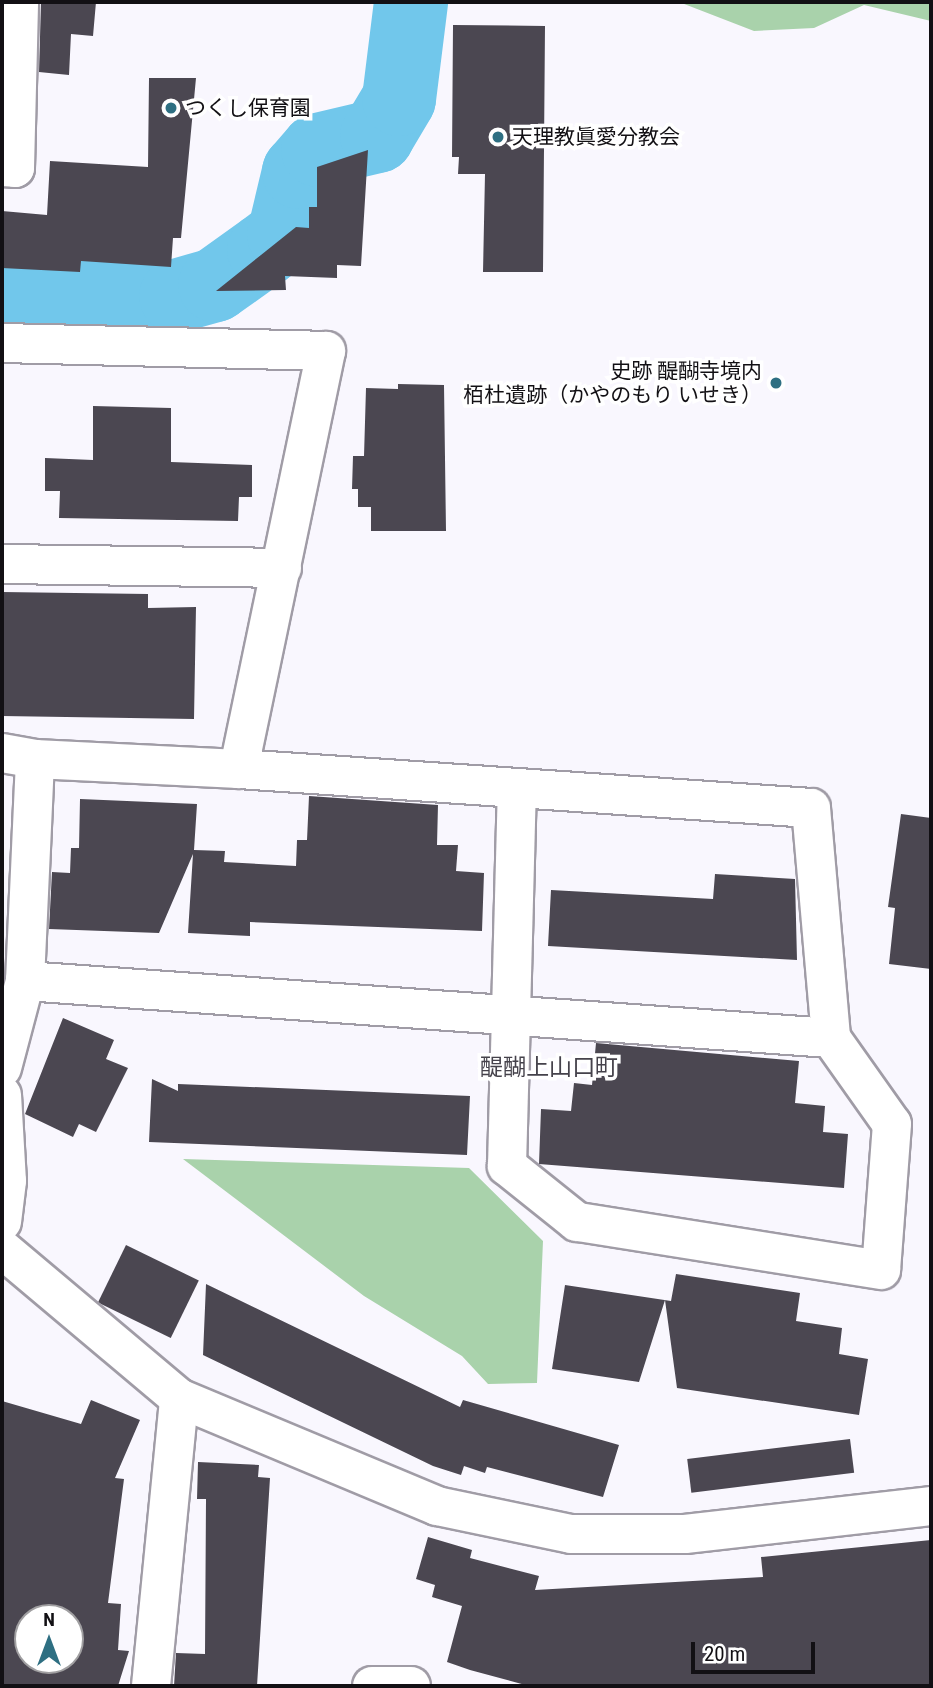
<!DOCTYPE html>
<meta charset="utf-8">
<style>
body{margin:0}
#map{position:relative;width:933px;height:1688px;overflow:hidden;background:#f9f7fe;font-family:"Roboto Condensed","Noto Sans JP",sans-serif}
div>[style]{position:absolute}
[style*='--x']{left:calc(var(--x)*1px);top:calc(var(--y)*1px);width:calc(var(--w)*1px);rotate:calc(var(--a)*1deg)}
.green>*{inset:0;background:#a9d2ab}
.river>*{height:74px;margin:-37px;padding:0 37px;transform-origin:37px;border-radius:37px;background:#71c7eb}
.building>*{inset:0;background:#4b4751;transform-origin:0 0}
.roads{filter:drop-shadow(2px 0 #a09ca6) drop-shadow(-2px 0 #a09ca6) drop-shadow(0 2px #a09ca6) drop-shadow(0 -2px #a09ca6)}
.street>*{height:38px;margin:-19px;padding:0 19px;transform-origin:19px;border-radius:19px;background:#fff}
.dots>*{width:19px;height:19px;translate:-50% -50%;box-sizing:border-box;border:4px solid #fff;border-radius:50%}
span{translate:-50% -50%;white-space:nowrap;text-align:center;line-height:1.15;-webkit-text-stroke:7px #fff;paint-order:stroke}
.poi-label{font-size:21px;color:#121014}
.left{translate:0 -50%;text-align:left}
.right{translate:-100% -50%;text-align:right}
.neighbourhood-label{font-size:23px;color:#45424b}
.frame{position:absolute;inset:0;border:4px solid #121014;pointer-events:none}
.north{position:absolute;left:14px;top:1604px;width:70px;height:70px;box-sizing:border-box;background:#fff;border:2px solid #a09fa1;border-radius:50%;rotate:0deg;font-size:19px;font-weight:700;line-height:28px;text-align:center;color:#121014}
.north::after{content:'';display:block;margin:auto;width:24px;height:32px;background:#2e6f82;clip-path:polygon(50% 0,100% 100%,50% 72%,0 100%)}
.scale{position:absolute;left:691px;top:1642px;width:124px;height:32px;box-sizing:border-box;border:4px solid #121014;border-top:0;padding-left:9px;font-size:21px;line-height:24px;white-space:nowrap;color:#121014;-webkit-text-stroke:5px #fff;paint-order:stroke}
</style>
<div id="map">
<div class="green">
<div style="clip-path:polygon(679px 2px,931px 2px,931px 21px,864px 5px,814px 28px,754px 31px)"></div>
<div style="clip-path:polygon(183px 1159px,469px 1168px,543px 1241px,537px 1383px,488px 1384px,462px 1356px,364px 1296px)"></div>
</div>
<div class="river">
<div style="--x:2;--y:296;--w:174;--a:0"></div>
<div style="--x:176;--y:296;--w:41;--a:-15.8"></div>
<div style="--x:215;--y:285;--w:60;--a:-35.5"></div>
<div style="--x:264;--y:250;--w:25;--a:-37"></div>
<div style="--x:284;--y:235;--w:65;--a:-76.6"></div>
<div style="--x:299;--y:172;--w:29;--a:-49"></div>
<div style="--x:318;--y:150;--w:61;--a:-13.3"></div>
<div style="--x:377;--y:136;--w:43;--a:-59.3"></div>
<div style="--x:399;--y:99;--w:98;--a:-82.9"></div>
</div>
<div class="building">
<div style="clip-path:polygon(41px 2px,96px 2px,93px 36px,71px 34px,69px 75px,39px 72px)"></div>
<div style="clip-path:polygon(453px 25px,545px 26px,543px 272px,483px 272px,485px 174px,458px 174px,459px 157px,452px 157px)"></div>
<div style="clip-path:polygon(149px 78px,196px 78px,181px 238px,173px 238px,171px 267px,81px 261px,80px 272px,2px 268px,2px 211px,47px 215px,50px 161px,148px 167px)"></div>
<div style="clip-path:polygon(368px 150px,361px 266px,337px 265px,337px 278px,285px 276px,286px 290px,216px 291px,296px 227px,309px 228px,309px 207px,317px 207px,317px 167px)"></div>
<div style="clip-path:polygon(398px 384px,444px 385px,446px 531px,371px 531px,371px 507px,358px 507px,358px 489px,352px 489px,353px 456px,364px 456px,366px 388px,398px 389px)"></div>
<div style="clip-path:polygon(93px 406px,171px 408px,171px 462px,252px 465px,252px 497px,239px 497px,238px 521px,59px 518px,60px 491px,45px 491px,45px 458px,93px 460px)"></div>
<div style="clip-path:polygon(2px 592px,148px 594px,148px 608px,196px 607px,194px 719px,2px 716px)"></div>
<div style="clip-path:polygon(309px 796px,438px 805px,437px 845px,458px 845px,456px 871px,484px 873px,482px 931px,250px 922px,250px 936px,188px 933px,193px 854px,159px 933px,49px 929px,52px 872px,70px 873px,71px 848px,79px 848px,80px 799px,197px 804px,194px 850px,225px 851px,224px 862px,296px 866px,297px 840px,307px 840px)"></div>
<div style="clip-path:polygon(901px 814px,931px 818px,931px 969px,889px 964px,895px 908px,888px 907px)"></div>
<div style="clip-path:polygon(715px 874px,795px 879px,797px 960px,548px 946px,551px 890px,713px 899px)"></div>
<div style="clip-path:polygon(63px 1018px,114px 1040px,106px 1059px,128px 1068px,96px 1132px,79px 1124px,73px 1137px,25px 1114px)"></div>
<div style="clip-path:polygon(596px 1043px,799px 1061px,795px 1103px,825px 1106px,823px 1132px,848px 1134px,844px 1188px,539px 1164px,541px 1109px,571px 1111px,574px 1083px,592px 1085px)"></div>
<div style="clip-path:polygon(152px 1079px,178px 1091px,178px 1084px,470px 1096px,467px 1155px,149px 1142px)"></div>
<div style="left:126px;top:1245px;width:81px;height:64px;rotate:26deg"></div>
<div style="clip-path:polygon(676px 1274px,800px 1293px,796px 1321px,842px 1328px,839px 1354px,868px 1359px,859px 1415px,677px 1388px,665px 1300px,639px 1382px,552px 1369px,565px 1285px,671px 1301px)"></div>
<div style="clip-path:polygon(206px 1284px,460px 1407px,463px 1400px,619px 1445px,603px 1497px,487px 1467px,485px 1473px,464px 1466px,461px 1475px,433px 1466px,203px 1355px)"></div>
<div style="clip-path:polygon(evenodd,91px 1400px,140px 1420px,115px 1478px,124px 1479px,108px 1603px,121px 1604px,118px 1650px,129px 1651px,118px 1686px,2px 1686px,2px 1401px,81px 1424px,91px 1400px,28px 1618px,70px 1618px,70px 1660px,28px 1660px,28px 1618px)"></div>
<div style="left:850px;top:1439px;width:34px;height:164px;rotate:83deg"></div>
<div style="clip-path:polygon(198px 1462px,259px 1465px,258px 1477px,270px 1478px,257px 1686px,174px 1686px,176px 1653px,205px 1654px,206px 1499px,197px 1499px)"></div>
<div style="clip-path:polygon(428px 1537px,472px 1550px,470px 1558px,539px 1576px,535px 1590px,763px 1577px,761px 1557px,931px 1540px,931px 1686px,529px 1686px,470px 1670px,447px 1662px,462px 1606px,432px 1597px,435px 1585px,416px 1579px)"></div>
</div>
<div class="roads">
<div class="street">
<div style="--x:2;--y:167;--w:13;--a:4"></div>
<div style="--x:15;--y:168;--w:166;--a:-88.6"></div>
<div style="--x:2;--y:343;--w:324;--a:1.4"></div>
<div style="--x:326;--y:351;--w:427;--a:101.8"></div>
<div style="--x:2;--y:564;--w:280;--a:0.8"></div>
<div style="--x:2;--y:753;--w:34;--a:10"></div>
<div style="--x:35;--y:759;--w:204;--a:2.8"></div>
<div style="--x:239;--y:769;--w:573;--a:3.9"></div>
<div style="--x:811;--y:808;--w:231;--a:85"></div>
<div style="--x:831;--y:1038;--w:105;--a:54.7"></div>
<div style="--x:892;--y:1124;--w:146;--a:94.3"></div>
<div style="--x:881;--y:1270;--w:308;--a:-171"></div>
<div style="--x:577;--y:1222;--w:90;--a:-141.3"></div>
<div style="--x:507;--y:1166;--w:378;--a:-88.5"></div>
<div style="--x:25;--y:981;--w:808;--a:4.05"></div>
<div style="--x:2;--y:1068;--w:90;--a:-75.2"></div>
<div style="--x:25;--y:981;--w:222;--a:-87.4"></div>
<div style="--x:2;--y:1095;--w:86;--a:86.7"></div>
<div style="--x:7;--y:1181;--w:41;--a:97"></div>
<div style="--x:2;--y:1249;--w:231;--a:40.1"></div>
<div style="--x:179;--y:1398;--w:280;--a:22.7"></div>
<div style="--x:437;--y:1506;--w:137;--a:11.8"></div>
<div style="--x:571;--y:1534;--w:114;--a:0"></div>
<div style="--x:685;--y:1534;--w:248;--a:-6.5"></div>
<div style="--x:151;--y:1686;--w:289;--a:-84.4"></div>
<div style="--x:372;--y:1686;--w:39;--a:0"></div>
</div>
</div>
<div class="dots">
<div style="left:171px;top:108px;background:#2e6f82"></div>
<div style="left:498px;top:137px;background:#2e6f82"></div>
<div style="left:776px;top:383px;background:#2e6f82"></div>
</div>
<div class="poi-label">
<span class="left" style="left:185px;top:108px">つくし保育園</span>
<span class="left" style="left:512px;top:137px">天理教眞愛分教会</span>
<span class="right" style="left:762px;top:383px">史跡 醍醐寺境内<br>栢杜遺跡（かやのもり いせき）</span>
</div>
<div class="neighbourhood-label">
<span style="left:549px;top:1068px">醍醐上山口町</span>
</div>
<div class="frame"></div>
<div class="north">N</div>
<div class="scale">20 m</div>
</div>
